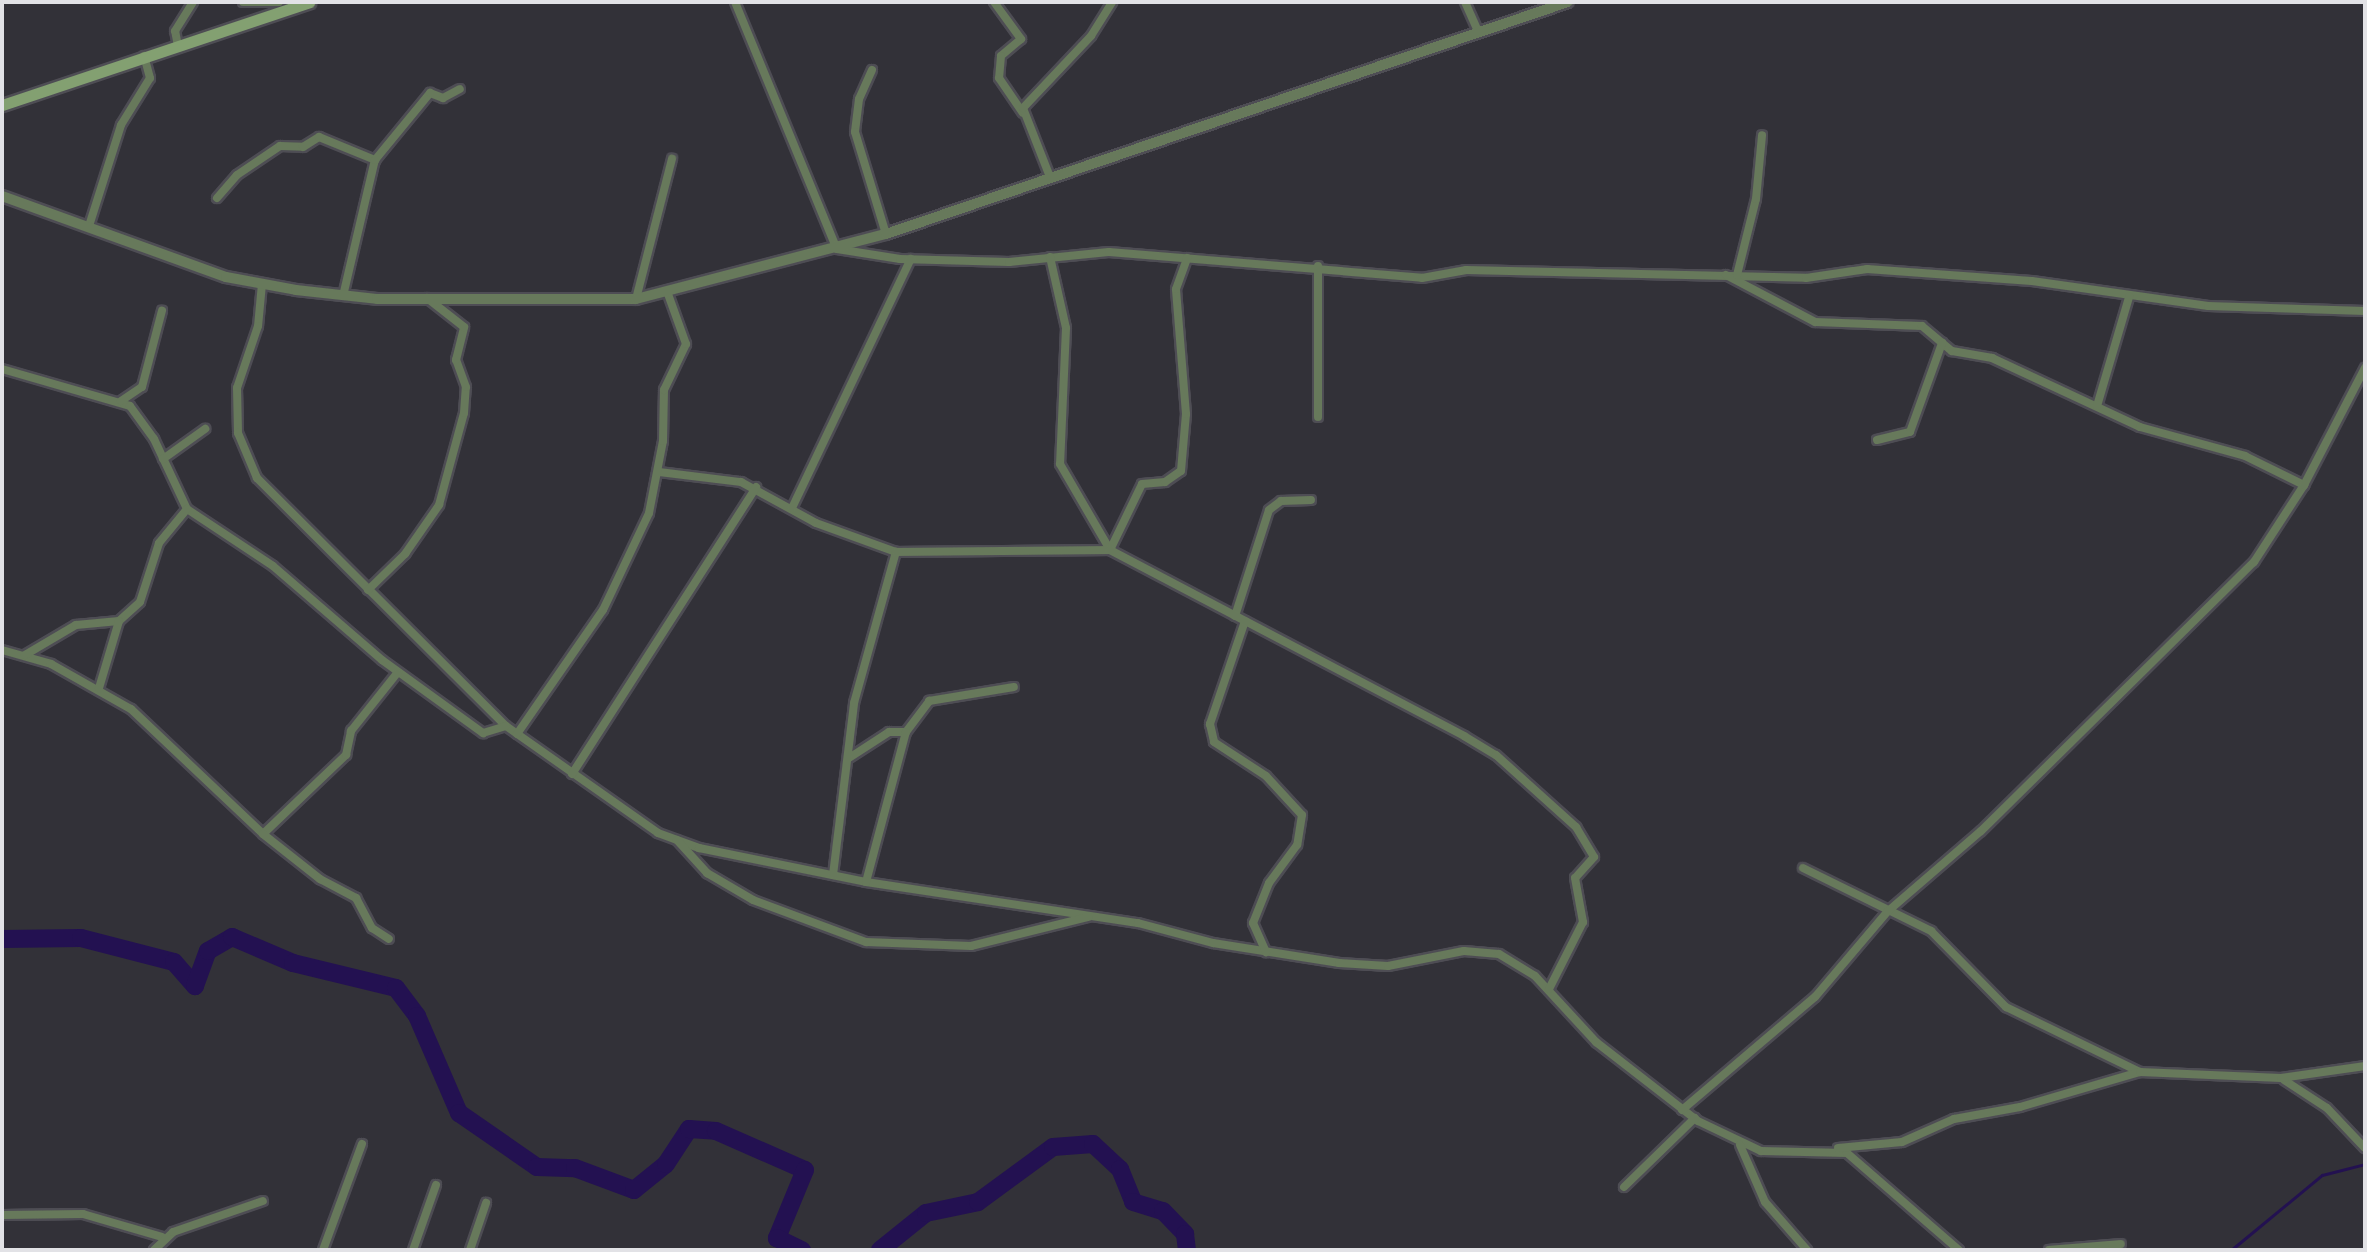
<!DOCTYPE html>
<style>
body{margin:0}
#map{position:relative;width:2367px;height:1252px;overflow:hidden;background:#323138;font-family:Inter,sans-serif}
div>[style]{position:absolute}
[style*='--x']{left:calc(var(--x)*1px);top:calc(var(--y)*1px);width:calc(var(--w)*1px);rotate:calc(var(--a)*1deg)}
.stream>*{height:3px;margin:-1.5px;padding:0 1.5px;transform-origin:1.5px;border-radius:1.5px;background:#231151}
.river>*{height:18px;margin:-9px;padding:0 9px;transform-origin:9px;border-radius:9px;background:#231151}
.roads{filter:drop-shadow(2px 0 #4e4d54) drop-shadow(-2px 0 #4e4d54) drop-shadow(0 2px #4e4d54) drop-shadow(0 -2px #4e4d54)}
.minor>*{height:8px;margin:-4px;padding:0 4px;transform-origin:4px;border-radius:4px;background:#67795b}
.tertiary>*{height:10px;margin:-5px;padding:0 5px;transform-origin:5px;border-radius:5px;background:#67795b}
.secondary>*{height:11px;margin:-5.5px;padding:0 5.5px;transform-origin:5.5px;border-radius:5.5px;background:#83a071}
span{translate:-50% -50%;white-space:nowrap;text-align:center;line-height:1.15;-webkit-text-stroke:8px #1a1a1d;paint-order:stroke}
.frame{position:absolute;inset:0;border:4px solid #e2e2e6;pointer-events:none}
</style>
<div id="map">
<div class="stream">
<div style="--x:2231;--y:1250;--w:118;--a:-39.5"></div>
<div style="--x:2322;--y:1175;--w:44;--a:-14.3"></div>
</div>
<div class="river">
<div style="--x:2;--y:939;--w:79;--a:-0.7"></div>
<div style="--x:81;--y:938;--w:96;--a:14.5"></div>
<div style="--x:174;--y:962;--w:32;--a:49"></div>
<div style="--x:195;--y:986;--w:37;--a:-70"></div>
<div style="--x:208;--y:951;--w:28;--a:-30"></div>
<div style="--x:232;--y:937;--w:66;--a:23.1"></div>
<div style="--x:293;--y:963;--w:106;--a:13.6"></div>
<div style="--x:396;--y:988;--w:35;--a:53"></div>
<div style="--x:417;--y:1016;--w:106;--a:66.6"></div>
<div style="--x:459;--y:1113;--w:95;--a:34.7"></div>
<div style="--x:537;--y:1167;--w:38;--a:2"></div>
<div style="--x:575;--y:1168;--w:63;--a:20.4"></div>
<div style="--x:634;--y:1190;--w:41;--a:-39.1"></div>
<div style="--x:666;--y:1164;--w:42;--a:-56.7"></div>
<div style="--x:689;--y:1129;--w:27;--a:4"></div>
<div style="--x:716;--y:1131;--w:97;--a:23.7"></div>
<div style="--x:805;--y:1170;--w:74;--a:112.4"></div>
<div style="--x:777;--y:1238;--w:28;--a:26"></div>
<div style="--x:880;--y:1250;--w:59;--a:-38.8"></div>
<div style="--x:926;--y:1213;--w:53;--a:-11.9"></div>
<div style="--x:978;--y:1202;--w:93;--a:-36.3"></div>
<div style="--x:1053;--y:1147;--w:40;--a:-4.3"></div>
<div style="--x:1093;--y:1144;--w:37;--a:43"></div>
<div style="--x:1120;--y:1169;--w:35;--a:68"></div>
<div style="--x:1133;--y:1202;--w:31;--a:17"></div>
<div style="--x:1163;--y:1211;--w:32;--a:46"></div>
<div style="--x:1185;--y:1234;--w:16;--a:83"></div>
</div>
<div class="roads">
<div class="minor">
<div style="--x:243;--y:2;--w:36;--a:0"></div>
<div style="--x:735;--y:2;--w:267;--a:67.6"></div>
<div style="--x:837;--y:249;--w:64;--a:9"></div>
<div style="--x:900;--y:259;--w:109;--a:1.6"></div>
<div style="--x:1009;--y:262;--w:100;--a:-5.7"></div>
<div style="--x:1109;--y:252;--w:314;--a:4.7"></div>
<div style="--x:1422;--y:278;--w:45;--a:-10.3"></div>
<div style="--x:1466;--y:270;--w:340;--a:1.3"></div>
<div style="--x:1806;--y:278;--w:62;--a:-8.4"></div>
<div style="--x:1867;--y:269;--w:165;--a:4.2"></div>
<div style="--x:2032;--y:281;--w:178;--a:8.1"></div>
<div style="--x:2208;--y:306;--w:157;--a:1.8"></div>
<div style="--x:994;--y:2;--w:46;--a:53.9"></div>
<div style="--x:1021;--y:39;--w:26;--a:140"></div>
<div style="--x:1001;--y:56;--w:22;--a:95"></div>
<div style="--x:999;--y:78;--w:42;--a:55.6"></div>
<div style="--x:1465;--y:2;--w:34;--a:66"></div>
<div style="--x:178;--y:46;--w:15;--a:-101"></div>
<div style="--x:175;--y:31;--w:34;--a:-58"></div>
<div style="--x:872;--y:70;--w:32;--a:114"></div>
<div style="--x:859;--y:99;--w:33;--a:97"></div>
<div style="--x:855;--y:132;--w:107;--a:73.1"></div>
<div style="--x:1050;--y:177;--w:74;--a:-111.4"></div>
<div style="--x:1023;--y:108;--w:99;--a:-46.6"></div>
<div style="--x:1091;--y:36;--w:40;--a:-58"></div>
<div style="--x:217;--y:198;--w:30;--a:-49"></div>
<div style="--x:237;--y:175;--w:52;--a:-34"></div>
<div style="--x:280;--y:146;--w:23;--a:2"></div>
<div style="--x:303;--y:147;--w:19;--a:-32"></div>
<div style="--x:319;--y:137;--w:61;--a:22.3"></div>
<div style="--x:89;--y:226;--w:106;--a:-72.4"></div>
<div style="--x:121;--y:125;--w:55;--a:-58.3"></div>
<div style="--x:150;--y:78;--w:23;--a:-105"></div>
<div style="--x:1050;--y:257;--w:73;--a:77.3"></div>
<div style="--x:1066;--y:328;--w:136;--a:92.5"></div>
<div style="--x:1060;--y:464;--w:99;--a:59.8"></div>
<div style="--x:1318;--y:266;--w:151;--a:90"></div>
<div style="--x:1726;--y:275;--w:101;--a:27.8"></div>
<div style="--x:1815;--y:322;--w:107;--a:2.1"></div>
<div style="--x:1922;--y:326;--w:39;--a:40"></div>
<div style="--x:1952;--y:351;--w:41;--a:9.9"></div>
<div style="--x:1992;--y:358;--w:163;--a:25"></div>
<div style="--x:2140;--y:427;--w:109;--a:15.4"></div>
<div style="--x:2245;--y:456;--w:66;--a:26.2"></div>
<div style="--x:1737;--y:275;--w:78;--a:-76"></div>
<div style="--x:1756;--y:199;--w:64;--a:-84.6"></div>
<div style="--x:262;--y:284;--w:42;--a:95.4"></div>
<div style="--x:258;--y:326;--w:65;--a:108.7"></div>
<div style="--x:237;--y:388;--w:45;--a:88.7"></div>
<div style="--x:238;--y:433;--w:49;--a:67.1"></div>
<div style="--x:257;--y:478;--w:351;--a:44.9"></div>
<div style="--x:506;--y:726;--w:186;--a:35.1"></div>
<div style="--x:658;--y:833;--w:44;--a:20.1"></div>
<div style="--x:699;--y:848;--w:170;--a:11.5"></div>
<div style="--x:866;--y:882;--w:275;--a:8.6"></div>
<div style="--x:1138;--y:923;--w:78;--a:14.9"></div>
<div style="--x:1213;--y:943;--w:128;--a:9"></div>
<div style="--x:1339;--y:963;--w:49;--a:3.5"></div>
<div style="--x:1388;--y:966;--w:77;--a:-11.2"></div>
<div style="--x:1464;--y:951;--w:35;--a:5"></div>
<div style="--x:1499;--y:954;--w:42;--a:31.4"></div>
<div style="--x:1535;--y:976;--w:90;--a:47.3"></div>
<div style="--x:1596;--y:1042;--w:129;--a:37.8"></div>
<div style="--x:1698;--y:1121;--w:70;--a:25.5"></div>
<div style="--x:1761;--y:1151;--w:86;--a:1.3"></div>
<div style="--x:1847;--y:1153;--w:148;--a:40.9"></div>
<div style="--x:343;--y:296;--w:140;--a:-76.8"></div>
<div style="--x:375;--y:160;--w:87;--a:-50.6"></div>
<div style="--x:430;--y:93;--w:14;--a:21"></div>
<div style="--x:443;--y:98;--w:19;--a:-28"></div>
<div style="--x:636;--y:299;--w:145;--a:-75.6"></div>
<div style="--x:2;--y:369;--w:133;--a:16.1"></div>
<div style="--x:130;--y:406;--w:41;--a:54"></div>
<div style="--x:154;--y:439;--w:77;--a:64.8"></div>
<div style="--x:187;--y:509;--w:103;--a:33.5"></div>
<div style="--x:273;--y:566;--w:144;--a:40.8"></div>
<div style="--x:382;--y:660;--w:125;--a:35.9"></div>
<div style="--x:483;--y:733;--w:24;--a:-17"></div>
<div style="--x:121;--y:401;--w:25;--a:-34"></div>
<div style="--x:142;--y:387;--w:79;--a:-75.3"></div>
<div style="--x:2097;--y:406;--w:114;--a:-73.6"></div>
<div style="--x:1877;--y:440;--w:34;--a:-14"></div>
<div style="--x:1910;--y:432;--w:95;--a:-70.2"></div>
<div style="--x:163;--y:459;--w:52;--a:-35.5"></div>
<div style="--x:659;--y:472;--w:83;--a:7"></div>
<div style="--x:741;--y:482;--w:85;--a:28.7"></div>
<div style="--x:816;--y:523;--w:85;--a:19.9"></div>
<div style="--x:792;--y:508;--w:276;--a:-64.5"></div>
<div style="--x:1110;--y:550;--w:73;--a:-64.1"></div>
<div style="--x:1142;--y:484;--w:23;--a:-5"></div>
<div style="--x:1165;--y:482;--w:19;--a:-35"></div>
<div style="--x:1181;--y:471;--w:57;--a:-85"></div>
<div style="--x:1186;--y:414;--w:125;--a:-94.6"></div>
<div style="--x:1176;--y:289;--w:33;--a:-70"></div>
<div style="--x:368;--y:590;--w:52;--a:-44.2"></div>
<div style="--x:405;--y:554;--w:60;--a:-55.2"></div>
<div style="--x:439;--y:505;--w:95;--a:-74.8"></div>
<div style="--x:464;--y:413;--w:26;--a:-86"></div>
<div style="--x:466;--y:387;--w:29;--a:-110"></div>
<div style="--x:456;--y:360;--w:34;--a:-76"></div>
<div style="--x:464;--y:327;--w:47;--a:-141.9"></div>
<div style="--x:1235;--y:616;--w:111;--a:-72.2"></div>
<div style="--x:1269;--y:510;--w:15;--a:-37"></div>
<div style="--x:1281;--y:501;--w:30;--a:-2"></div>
<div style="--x:119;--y:621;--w:28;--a:-42"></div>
<div style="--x:140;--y:602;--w:62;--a:-72.1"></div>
<div style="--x:159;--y:543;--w:44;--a:-50.5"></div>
<div style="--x:1245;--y:621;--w:109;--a:108.8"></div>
<div style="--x:1210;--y:724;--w:18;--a:77"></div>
<div style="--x:1214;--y:742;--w:62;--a:33.2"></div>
<div style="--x:1266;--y:776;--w:53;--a:47.3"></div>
<div style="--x:1302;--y:815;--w:30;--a:99"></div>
<div style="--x:1297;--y:845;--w:47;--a:126.4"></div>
<div style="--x:1269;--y:883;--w:43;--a:111.8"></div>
<div style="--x:1253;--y:923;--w:32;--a:66"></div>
<div style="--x:2;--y:650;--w:51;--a:15.9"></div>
<div style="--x:51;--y:664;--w:92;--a:29.4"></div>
<div style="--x:131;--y:709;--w:182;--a:43.4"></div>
<div style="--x:263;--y:834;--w:115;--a:-43.6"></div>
<div style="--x:346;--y:755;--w:25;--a:-78"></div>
<div style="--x:351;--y:731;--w:75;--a:-51.5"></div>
<div style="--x:25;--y:655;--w:59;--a:-30.5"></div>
<div style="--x:76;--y:625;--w:43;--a:-5.3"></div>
<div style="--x:119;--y:621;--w:70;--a:106.6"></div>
<div style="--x:517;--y:734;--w:151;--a:-55.3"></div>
<div style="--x:603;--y:610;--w:107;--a:-64.6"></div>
<div style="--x:649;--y:513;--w:73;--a:-79"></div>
<div style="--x:663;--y:441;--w:51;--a:-88.9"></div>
<div style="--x:664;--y:390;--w:51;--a:-64.4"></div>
<div style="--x:686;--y:344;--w:53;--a:-109.8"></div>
<div style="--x:849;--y:758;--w:48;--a:-33"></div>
<div style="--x:889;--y:732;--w:17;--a:0"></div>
<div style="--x:906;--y:732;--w:39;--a:-53"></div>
<div style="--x:929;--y:701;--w:86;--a:-9.4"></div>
<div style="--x:572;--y:774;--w:341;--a:-57.3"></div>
<div style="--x:263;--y:834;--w:73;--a:38.3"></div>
<div style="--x:320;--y:879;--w:41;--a:27.8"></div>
<div style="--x:356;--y:898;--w:34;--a:62"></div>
<div style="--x:372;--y:928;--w:20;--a:33"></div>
<div style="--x:677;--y:840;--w:45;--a:47.7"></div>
<div style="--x:707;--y:873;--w:53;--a:30.4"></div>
<div style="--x:753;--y:900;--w:121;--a:20.4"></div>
<div style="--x:866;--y:942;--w:105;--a:2.2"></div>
<div style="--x:971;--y:946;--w:121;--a:-13.9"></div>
<div style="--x:1803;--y:868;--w:143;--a:26.2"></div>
<div style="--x:1931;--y:931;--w:107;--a:45.4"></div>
<div style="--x:2006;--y:1007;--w:149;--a:25.9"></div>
<div style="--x:833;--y:875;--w:173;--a:-83"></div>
<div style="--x:854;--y:703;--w:157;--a:-74.5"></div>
<div style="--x:896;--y:552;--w:214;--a:-0.5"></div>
<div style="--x:1110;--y:550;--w:400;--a:27.7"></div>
<div style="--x:1464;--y:736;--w:37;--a:31"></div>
<div style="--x:1496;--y:755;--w:108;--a:42"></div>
<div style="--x:1576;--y:827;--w:35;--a:59"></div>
<div style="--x:1594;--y:857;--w:28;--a:132"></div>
<div style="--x:1575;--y:878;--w:45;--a:79.7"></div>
<div style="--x:1583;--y:922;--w:75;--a:116.9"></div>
<div style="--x:866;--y:882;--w:155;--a:-75.1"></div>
<div style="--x:2284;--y:1080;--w:51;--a:33.1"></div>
<div style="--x:2327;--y:1108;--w:55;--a:46.5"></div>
<div style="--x:1682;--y:1110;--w:175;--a:-40.4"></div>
<div style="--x:1815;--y:997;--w:111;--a:-49.7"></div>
<div style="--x:1887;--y:912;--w:124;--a:-40.8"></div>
<div style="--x:1981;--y:831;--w:383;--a:-44.6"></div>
<div style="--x:2254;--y:562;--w:92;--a:-57"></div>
<div style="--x:2304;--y:485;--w:132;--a:-62.5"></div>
<div style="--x:1740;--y:1145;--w:62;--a:66.3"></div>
<div style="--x:1765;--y:1202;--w:64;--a:48.8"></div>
<div style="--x:1838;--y:1148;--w:64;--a:-5.4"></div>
<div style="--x:1902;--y:1142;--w:57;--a:-23.9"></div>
<div style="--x:1954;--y:1119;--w:67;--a:-10.3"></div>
<div style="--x:2020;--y:1107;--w:125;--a:-16.3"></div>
<div style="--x:2140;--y:1072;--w:141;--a:2.4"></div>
<div style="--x:2281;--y:1078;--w:85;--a:-8.1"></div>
<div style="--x:1624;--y:1187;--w:99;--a:-44.2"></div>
<div style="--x:2;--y:1215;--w:81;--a:-0.7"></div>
<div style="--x:83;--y:1214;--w:82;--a:16.2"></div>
<div style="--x:154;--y:1250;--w:26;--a:-43"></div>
<div style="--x:173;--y:1232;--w:95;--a:-19"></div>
<div style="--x:323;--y:1250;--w:113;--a:-69.8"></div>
<div style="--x:413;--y:1250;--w:69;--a:-70.5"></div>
<div style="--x:470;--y:1250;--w:50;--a:-71.2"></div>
<div style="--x:2049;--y:1250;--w:72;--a:-4.8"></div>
</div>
<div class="tertiary">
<div style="--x:2;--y:196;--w:238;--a:19.9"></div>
<div style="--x:226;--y:277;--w:71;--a:10.5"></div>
<div style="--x:296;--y:290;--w:81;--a:6.3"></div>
<div style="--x:377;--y:299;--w:259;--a:0"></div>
<div style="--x:636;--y:299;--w:258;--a:-14.6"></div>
<div style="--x:886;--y:234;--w:720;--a:-18.79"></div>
</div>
<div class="secondary">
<div style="--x:2;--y:105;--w:324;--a:-18.5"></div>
</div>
</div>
<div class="frame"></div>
</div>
